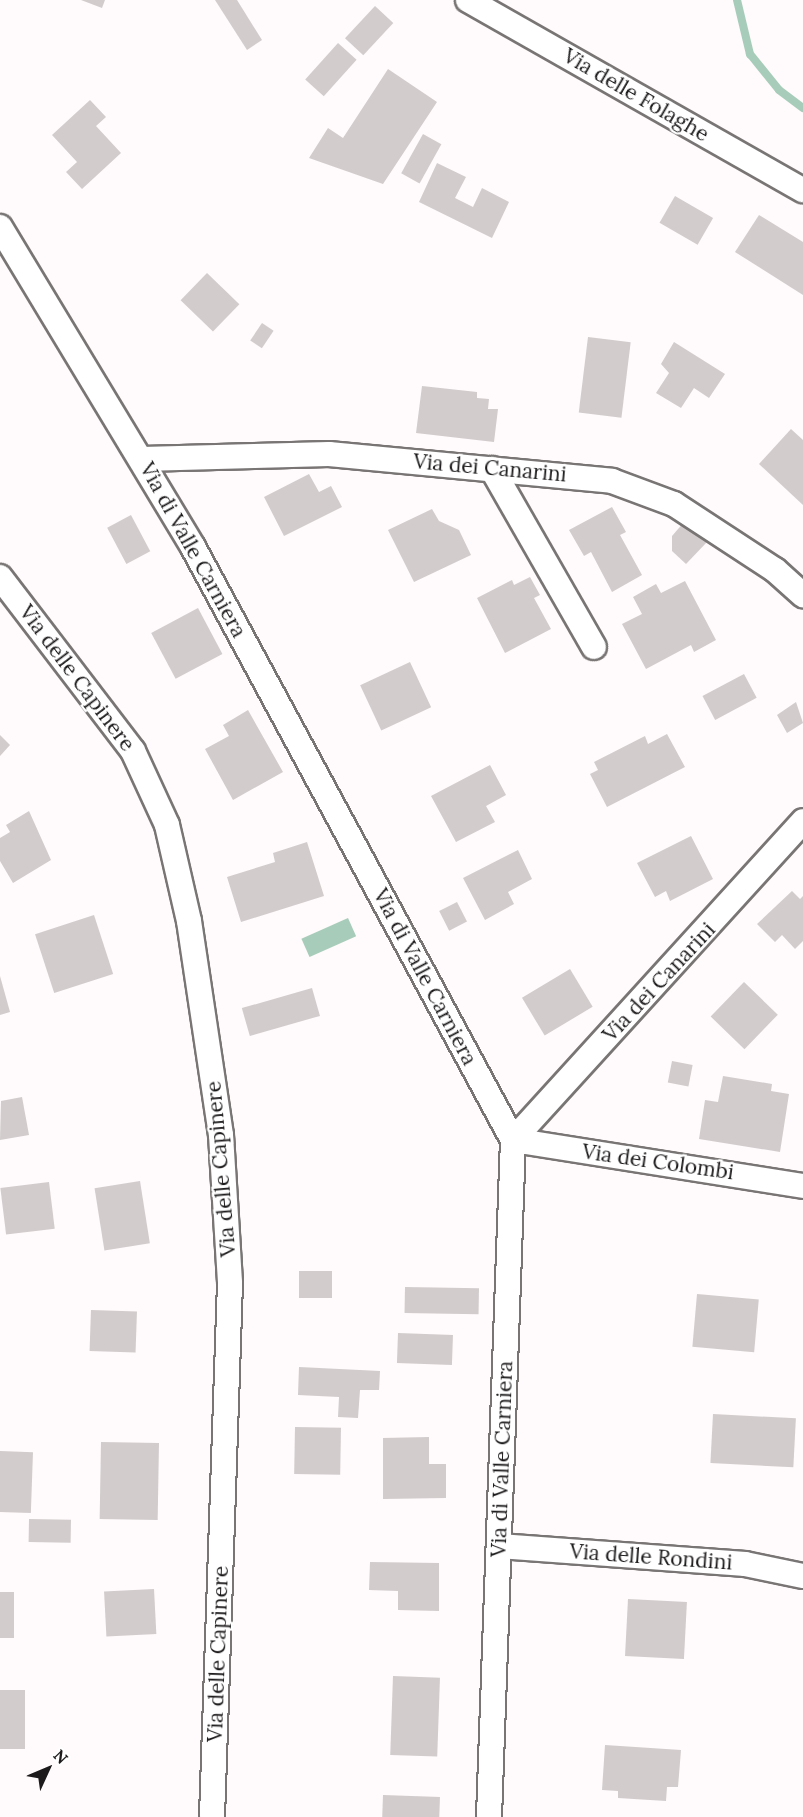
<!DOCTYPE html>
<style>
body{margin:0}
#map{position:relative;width:803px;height:1817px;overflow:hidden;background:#fffafb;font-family:Lora,serif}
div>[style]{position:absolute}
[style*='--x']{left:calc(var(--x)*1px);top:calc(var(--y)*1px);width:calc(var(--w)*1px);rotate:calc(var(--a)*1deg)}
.water>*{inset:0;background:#a7cdba;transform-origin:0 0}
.stream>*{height:8px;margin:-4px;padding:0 4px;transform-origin:4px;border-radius:4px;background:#a7cdba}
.building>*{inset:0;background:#d2cccd;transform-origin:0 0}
.roads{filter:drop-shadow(2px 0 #797575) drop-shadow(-2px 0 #797575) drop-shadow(0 2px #797575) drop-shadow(0 -2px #797575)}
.street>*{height:24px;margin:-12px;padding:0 12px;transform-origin:12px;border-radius:12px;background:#fff}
span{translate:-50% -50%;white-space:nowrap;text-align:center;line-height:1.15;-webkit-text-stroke:4.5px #fff;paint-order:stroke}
.street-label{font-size:21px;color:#1c1a1b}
.north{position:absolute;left:18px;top:1739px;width:60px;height:60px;-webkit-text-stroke:4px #fff;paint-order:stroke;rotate:46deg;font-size:16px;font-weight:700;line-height:24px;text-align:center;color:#1c1a1b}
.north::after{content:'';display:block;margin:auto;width:21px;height:27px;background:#1c1a1b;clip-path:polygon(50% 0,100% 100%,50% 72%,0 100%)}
</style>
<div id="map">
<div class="water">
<div style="left:348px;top:918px;width:20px;height:51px;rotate:66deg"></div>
</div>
<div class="stream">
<div style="--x:737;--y:0;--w:56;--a:76.5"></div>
<div style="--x:750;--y:54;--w:46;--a:51.1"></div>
<div style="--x:779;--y:90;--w:30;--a:37"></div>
</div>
<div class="building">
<div style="clip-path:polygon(81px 0,105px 0,102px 8px)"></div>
<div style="clip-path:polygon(215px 0,237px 0,262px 40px,247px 50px)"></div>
<div style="left:375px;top:6px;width:25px;height:44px;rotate:43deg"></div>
<div style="left:338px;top:43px;width:25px;height:49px;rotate:42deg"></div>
<div style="clip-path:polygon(388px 69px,437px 102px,383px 184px,309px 158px,328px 128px,343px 138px)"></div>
<div style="clip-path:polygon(90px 100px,106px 117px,96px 126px,121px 153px,82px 189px,66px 172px,77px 162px,52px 135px)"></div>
<div style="left:423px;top:134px;width:21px;height:45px;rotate:29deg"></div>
<div style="clip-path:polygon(437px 163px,466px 177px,455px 198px,473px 207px,482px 188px,509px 202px,492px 238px,419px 202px)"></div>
<div style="left:675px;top:196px;width:44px;height:31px;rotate:30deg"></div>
<div style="clip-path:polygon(759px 215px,803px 242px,803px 295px,735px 252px)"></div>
<div style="left:207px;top:273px;width:45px;height:38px;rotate:44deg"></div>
<div style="left:262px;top:323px;width:14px;height:21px;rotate:34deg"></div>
<div style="left:588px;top:337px;width:43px;height:76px;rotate:7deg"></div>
<div style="clip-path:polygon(674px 342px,725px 374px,709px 398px,694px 388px,681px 408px,656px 393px,669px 373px,661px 364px)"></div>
<div style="clip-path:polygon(422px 386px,477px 392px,477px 398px,489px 399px,488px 409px,498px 409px,494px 442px,416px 433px)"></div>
<div style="clip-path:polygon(791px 429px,803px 440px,803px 505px,759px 464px)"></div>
<div style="clip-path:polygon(309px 474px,319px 492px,331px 486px,342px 507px,284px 536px,264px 497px)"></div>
<div style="clip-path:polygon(612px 507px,626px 532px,620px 535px,642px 575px,612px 592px,591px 552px,584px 556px,569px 530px)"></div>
<div style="clip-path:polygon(432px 509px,439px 521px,459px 530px,471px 555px,414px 582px,388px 530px)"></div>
<div style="left:131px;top:515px;width:41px;height:27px;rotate:62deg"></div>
<div style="clip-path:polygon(685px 521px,707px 542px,686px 564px,672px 551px,672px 536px)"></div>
<div style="clip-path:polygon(530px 577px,540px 595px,534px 598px,551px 629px,505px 653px,477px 598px,512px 580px,514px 585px)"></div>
<div style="clip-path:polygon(685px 581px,716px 640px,694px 652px,691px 645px,646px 669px,622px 624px,642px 614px,633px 597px,656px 584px,661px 593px)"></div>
<div style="left:198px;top:608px;width:52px;height:53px;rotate:62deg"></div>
<div style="left:410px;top:662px;width:50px;height:55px;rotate:65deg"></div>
<div style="left:744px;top:674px;width:27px;height:47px;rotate:62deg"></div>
<div style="clip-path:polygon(796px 702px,803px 723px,787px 733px,777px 715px)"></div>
<div style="clip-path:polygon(248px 710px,283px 772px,233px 800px,205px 749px,229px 736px,223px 725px)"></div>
<div style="clip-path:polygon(667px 734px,685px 767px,607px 807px,590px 774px,598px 770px,594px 762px,645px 736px,648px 744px)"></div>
<div style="clip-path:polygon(0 735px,10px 745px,0 756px)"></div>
<div style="clip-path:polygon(490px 765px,506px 795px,486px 806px,495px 822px,456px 842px,431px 796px)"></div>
<div style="clip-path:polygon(29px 811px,51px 860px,13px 883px,0 861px,0 838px,10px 832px,6px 825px)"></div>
<div style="clip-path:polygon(691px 836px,713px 879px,670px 901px,666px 891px,655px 897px,637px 863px)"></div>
<div style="clip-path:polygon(307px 842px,324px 896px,241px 922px,227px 877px,275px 862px,273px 853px)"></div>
<div style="clip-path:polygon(518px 850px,532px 879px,508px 892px,514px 904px,485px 920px,463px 878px)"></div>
<div style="clip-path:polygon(792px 891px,800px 899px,803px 896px,803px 941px,795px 949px,782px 935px,775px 942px,757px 924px)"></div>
<div style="left:457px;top:902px;width:22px;height:20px;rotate:63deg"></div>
<div style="left:94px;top:915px;width:62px;height:62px;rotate:72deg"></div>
<div style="left:570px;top:969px;width:44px;height:56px;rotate:59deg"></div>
<div style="clip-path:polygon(0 976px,10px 1012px,0 1015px)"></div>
<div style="left:744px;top:982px;width:47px;height:48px;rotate:44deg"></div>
<div style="left:312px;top:988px;width:29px;height:73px;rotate:74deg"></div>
<div style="left:672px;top:1061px;width:21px;height:22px;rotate:11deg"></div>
<div style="clip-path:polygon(723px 1076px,772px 1084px,771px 1091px,789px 1094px,780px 1152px,699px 1139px,705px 1100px,718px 1102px)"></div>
<div style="clip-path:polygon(22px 1097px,29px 1135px,0 1140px,1px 1101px)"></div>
<div style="left:140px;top:1181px;width:63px;height:46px;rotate:81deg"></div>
<div style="left:49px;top:1182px;width:47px;height:49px;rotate:83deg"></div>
<div style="left:299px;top:1271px;width:33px;height:27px"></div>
<div style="left:405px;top:1287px;width:74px;height:26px;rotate:1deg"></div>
<div style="left:697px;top:1294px;width:62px;height:53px;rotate:5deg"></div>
<div style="left:91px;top:1310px;width:46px;height:41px;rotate:2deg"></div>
<div style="left:398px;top:1333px;width:55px;height:30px;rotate:2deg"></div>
<div style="clip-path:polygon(299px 1367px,380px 1371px,379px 1390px,360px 1390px,358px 1418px,338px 1417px,339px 1397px,298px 1395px)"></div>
<div style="left:713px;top:1414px;width:83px;height:49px;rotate:3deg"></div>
<div style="left:295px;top:1427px;width:46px;height:47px;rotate:1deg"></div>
<div style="clip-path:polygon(429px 1437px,429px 1464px,446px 1464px,446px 1498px,383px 1499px,383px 1438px)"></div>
<div style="left:101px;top:1442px;width:58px;height:77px;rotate:1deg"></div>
<div style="left:0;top:1451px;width:33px;height:61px;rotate:2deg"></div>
<div style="left:29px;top:1519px;width:42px;height:23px;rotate:1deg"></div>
<div style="clip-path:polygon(370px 1562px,439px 1563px,439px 1611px,398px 1610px,398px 1591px,369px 1590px)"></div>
<div style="left:154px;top:1589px;width:45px;height:50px;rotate:87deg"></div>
<div style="left:0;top:1592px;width:14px;height:46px"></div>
<div style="left:628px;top:1599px;width:59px;height:57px;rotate:3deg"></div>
<div style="left:393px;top:1676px;width:47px;height:79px;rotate:2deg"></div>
<div style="left:0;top:1690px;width:25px;height:59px"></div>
<div style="clip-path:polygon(605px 1745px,681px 1750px,678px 1787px,667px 1787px,666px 1801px,618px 1798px,618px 1791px,602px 1790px)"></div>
<div style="left:383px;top:1795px;width:57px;height:22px;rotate:2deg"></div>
</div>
<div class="roads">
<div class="street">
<div style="--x:468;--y:0;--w:385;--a:29.6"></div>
<div style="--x:0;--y:227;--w:374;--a:58.9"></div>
<div style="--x:193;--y:547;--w:674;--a:61.65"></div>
<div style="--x:513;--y:1140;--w:677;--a:92.03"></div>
<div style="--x:142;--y:459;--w:187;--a:-1.5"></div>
<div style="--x:329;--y:454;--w:284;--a:5.4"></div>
<div style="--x:612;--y:481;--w:66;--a:20.4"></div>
<div style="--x:674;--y:504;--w:121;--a:33.2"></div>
<div style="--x:775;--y:570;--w:38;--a:42"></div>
<div style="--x:492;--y:469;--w:205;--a:60.2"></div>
<div style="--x:0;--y:577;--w:219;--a:52.6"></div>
<div style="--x:133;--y:751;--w:81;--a:65.3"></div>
<div style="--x:167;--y:825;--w:98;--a:77.1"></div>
<div style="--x:189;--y:921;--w:216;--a:81.5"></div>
<div style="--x:221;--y:1135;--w:148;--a:86.5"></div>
<div style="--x:230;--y:1283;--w:534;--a:91.93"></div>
<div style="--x:513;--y:1140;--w:431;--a:-47.7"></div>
<div style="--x:513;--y:1140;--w:294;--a:9"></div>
<div style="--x:499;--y:1546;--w:247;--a:4.2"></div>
<div style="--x:745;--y:1564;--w:59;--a:11.7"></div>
</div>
</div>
<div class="street-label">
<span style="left:636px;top:95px;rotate:30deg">Via delle Folaghe</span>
<span style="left:490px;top:468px;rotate:5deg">Via dei Canarini</span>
<span style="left:193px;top:550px;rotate:61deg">Via di Valle Carniera</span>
<span style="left:77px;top:678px;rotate:53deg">Via delle Capinere</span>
<span style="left:425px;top:977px;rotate:62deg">Via di Valle Carniera</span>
<span style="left:659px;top:982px;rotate:-47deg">Via dei Canarini</span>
<span style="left:658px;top:1162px;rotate:8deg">Via dei Colombi</span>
<span style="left:221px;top:1169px;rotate:-95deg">Via delle Capinere</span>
<span style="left:502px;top:1459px;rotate:-88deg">Via di Valle Carniera</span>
<span style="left:651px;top:1557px;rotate:4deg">Via delle Rondini</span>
<span style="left:218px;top:1654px;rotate:-88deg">Via delle Capinere</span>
</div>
<div class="north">N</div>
</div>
